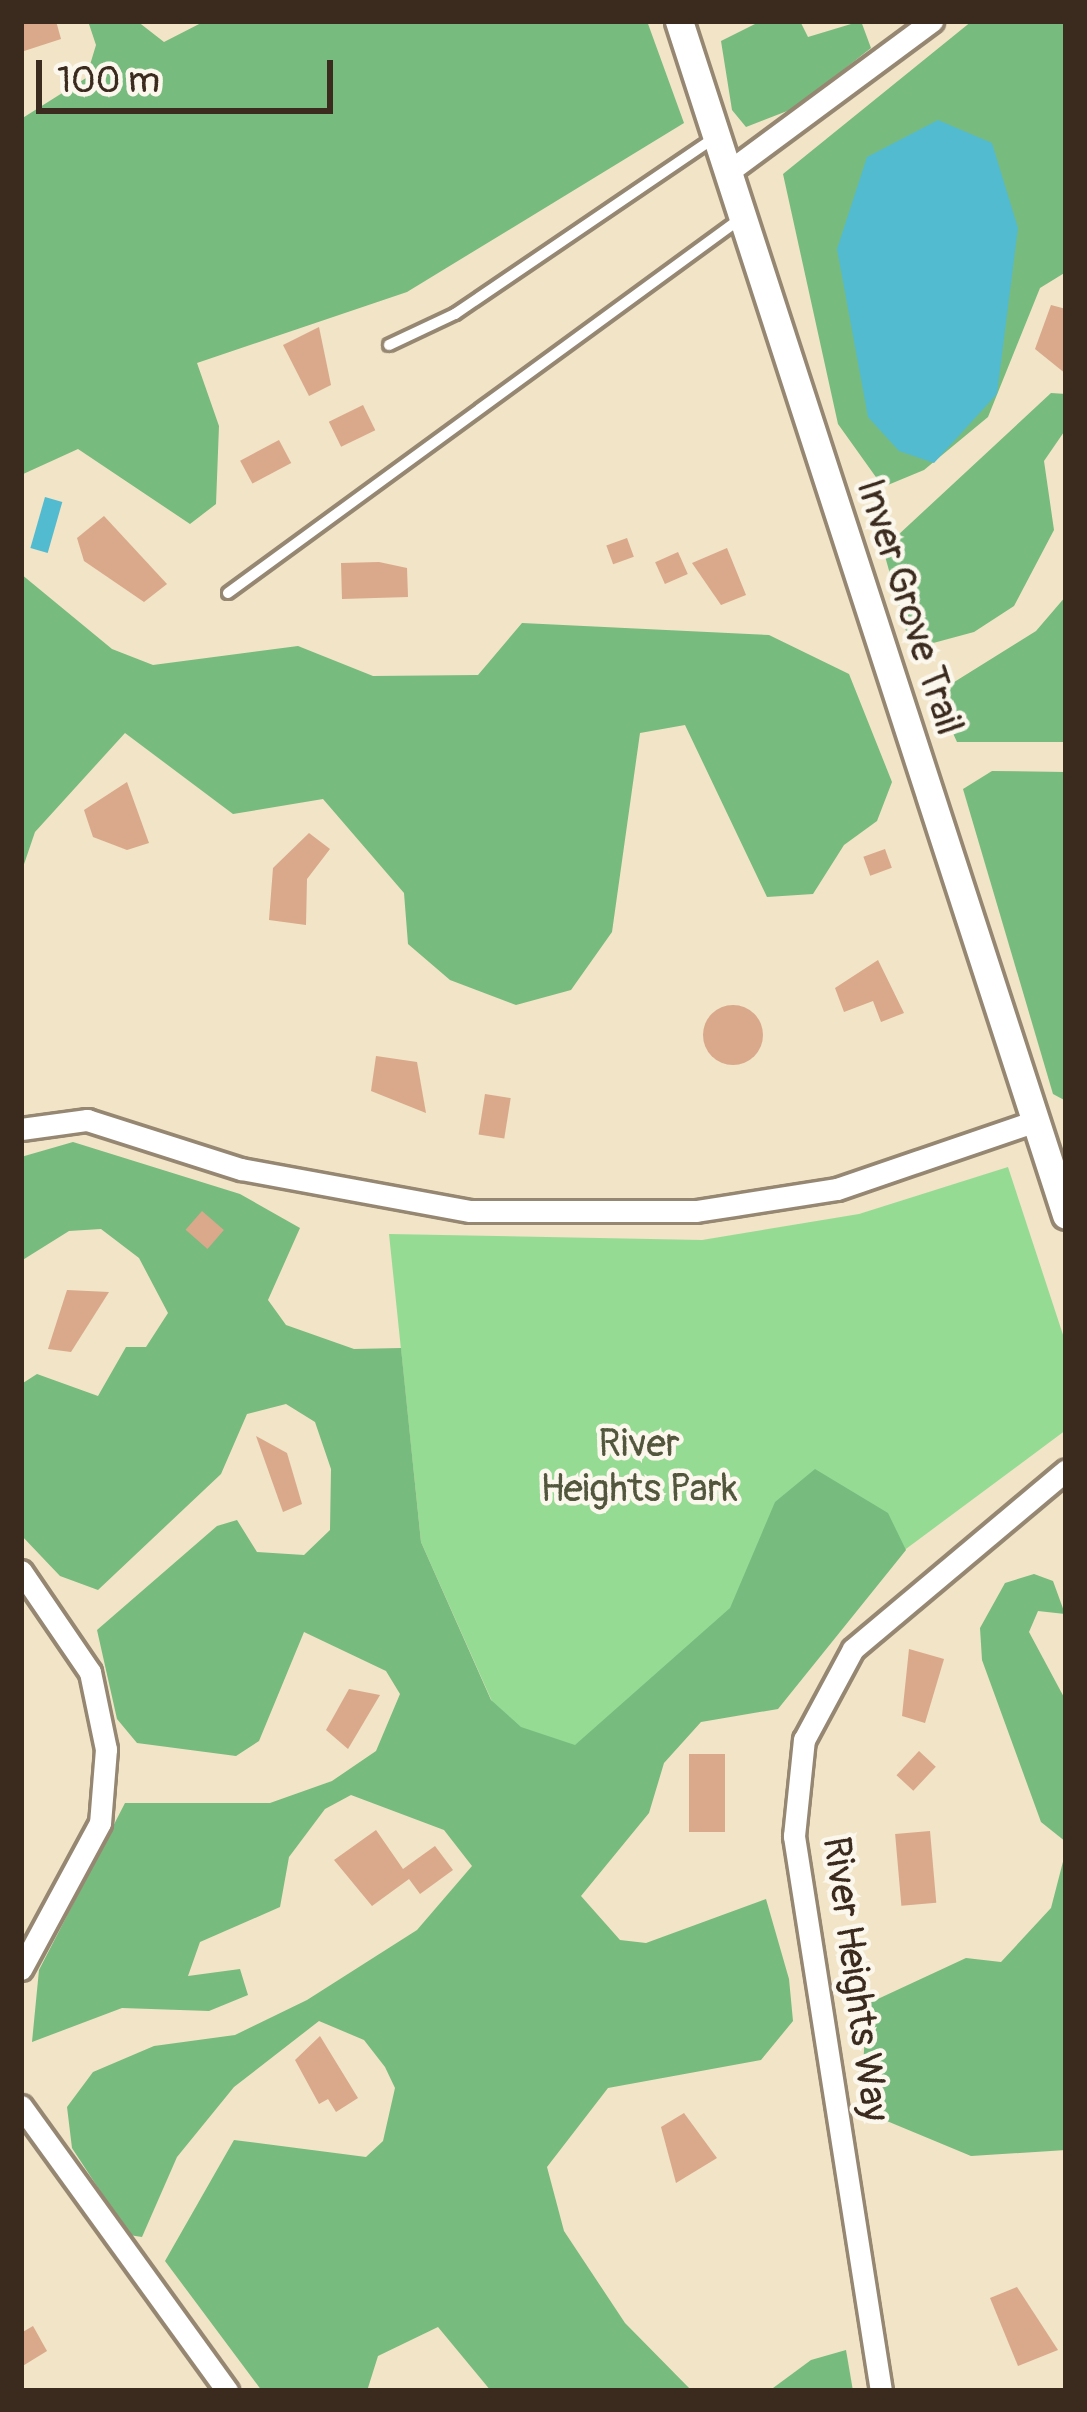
<!DOCTYPE html>
<style>
body{margin:0}
#map{position:relative;width:1087px;height:2412px;overflow:hidden;background:#f1e4c7;font-family:Pangolin,sans-serif}
div>[style]{position:absolute}
[style*='--x']{left:calc(var(--x)*1px);top:calc(var(--y)*1px);width:calc(var(--w)*1px);rotate:calc(var(--a)*1deg)}
.green>*{inset:0;background:#96db94}
.forest>*{inset:0;background:#78bb7e}
.water>*{inset:0;background:#53bbd0;transform-origin:0 0}
.building>*{inset:0;background:#daa88a;transform-origin:0 0}
.round{border-radius:50%}
.roads{filter:drop-shadow(3px 0 #968772) drop-shadow(-3px 0 #968772) drop-shadow(0 3px #968772) drop-shadow(0 -3px #968772)}
.service>*{height:10px;margin:-5px;padding:0 5px;transform-origin:5px;border-radius:5px;background:#fff}
.minor>*{height:21px;margin:-10.5px;padding:0 10.5px;transform-origin:10.5px;border-radius:10.5px;background:#fff}
.tertiary>*{height:27px;margin:-13.5px;padding:0 13.5px;transform-origin:13.5px;border-radius:13.5px;background:#fff}
span{translate:-50% -50%;white-space:nowrap;text-align:center;line-height:1.15;-webkit-text-stroke:9px #fbf7ec;paint-order:stroke}
.street-label{font-size:39px;color:#3b2a1e}
.park-label{font-size:39px;color:#52563c}
.frame{position:absolute;inset:0;border:24px solid #3b2a1e;pointer-events:none}
.scale{position:absolute;left:36px;top:60px;width:297px;height:54px;box-sizing:border-box;border:6px solid #3b2a1e;border-top:0;padding-left:15px;font-size:36px;line-height:42px;white-space:nowrap;color:#3b2a1e;-webkit-text-stroke:9px #fbf7ec;paint-order:stroke}
</style>
<div id="map">
<div class="green">
<div style="clip-path:polygon(1008px 1167px,1066px 1344px,1066px 1430px,544px 1818px,421px 1542px,389px 1234px,702px 1240px,859px 1214px)"></div>
</div>
<div class="forest">
<div style="clip-path:polygon(88px 21px,137px 21px,164px 42px,205px 21px,647px 21px,684px 123px,407px 292px,197px 363px,219px 426px,216px 504px,190px 524px,78px 449px,21px 475px,21px 119px,86px 78px,96px 45px)"></div>
<div style="clip-path:polygon(761px 21px,800px 21px,808px 37px,861px 21px,871px 48px,795px 108px,746px 127px,732px 110px,721px 41px)"></div>
<div style="clip-path:polygon(972px 21px,1066px 21px,1066px 272px,1040px 288px,988px 417px,924px 470px,883px 487px,838px 424px,783px 174px)"></div>
<div style="clip-path:polygon(1051px 393px,1066px 394px,1066px 429px,1044px 461px,1054px 530px,1014px 606px,974px 632px,911px 649px,883px 549px)"></div>
<div style="clip-path:polygon(21px 574px,112px 649px,153px 665px,298px 646px,373px 676px,478px 675px,522px 623px,769px 635px,849px 674px,892px 782px,877px 821px,844px 845px,813px 894px,767px 897px,685px 725px,640px 733px,612px 932px,571px 990px,516px 1005px,450px 980px,408px 944px,404px 893px,323px 799px,233px 814px,125px 733px,35px 832px,21px 873px)"></div>
<div style="clip-path:polygon(1066px 596px,1066px 742px,957px 742px,935px 694px,1036px 631px)"></div>
<div style="clip-path:polygon(992px 771px,1066px 772px,1066px 1101px,1053px 1094px,963px 789px)"></div>
<div style="clip-path:polygon(73px 1142px,240px 1194px,300px 1228px,268px 1300px,286px 1325px,354px 1349px,401px 1348px,421px 1542px,491px 1700px,521px 1727px,575px 1745px,730px 1608px,775px 1502px,815px 1469px,888px 1513px,906px 1550px,778px 1709px,701px 1722px,664px 1763px,649px 1813px,581px 1896px,620px 1940px,646px 1943px,766px 1899px,789px 1979px,793px 2021px,761px 2060px,608px 2088px,547px 2167px,564px 2231px,625px 2323px,692px 2391px,491px 2391px,438px 2327px,378px 2356px,367px 2391px,262px 2391px,165px 2261px,234px 2140px,366px 2157px,383px 2141px,395px 2088px,385px 2067px,364px 2040px,319px 2021px,234px 2087px,177px 2157px,142px 2237px,129px 2235px,72px 2148px,67px 2107px,93px 2072px,154px 2046px,235px 2035px,307px 2000px,417px 1930px,472px 1866px,444px 1830px,351px 1795px,325px 1809px,289px 1857px,280px 1907px,200px 1942px,188px 1976px,240px 1969px,248px 1995px,209px 2011px,122px 2008px,32px 2042px,39px 1970px,125px 1803px,270px 1803px,332px 1781px,376px 1751px,400px 1694px,386px 1671px,304px 1632px,259px 1741px,236px 1756px,137px 1743px,117px 1719px,97px 1630px,217px 1526px,237px 1520px,257px 1552px,304px 1555px,330px 1530px,331px 1469px,315px 1422px,286px 1404px,247px 1414px,221px 1474px,98px 1590px,60px 1576px,21px 1535px,23px 1383px,37px 1374px,98px 1396px,126px 1347px,146px 1347px,168px 1313px,139px 1258px,101px 1229px,69px 1231px,21px 1261px,21px 1157px)"></div>
<div style="clip-path:polygon(1034px 1574px,1053px 1581px,1065px 1614px,1038px 1611px,1029px 1632px,1066px 1701px,1066px 1842px,1041px 1822px,982px 1660px,980px 1628px,1005px 1583px)"></div>
<div style="clip-path:polygon(1066px 1850px,1066px 2150px,971px 2156px,882px 2119px,862px 2082px,867px 2004px,966px 1958px,1001px 1962px,1051px 1908px)"></div>
<div style="clip-path:polygon(846px 2350px,853px 2391px,769px 2391px,811px 2360px)"></div>
</div>
<div class="water">
<div style="clip-path:polygon(938px 120px,992px 143px,1018px 228px,997px 394px,934px 463px,899px 451px,868px 417px,837px 249px,867px 157px)"></div>
<div style="left:45px;top:497px;width:18px;height:53px;rotate:16deg"></div>
</div>
<div class="building">
<div style="clip-path:polygon(21px 21px,56px 21px,61px 39px,21px 52px)"></div>
<div style="clip-path:polygon(1051px 305px,1066px 309px,1066px 374px,1035px 349px)"></div>
<div style="clip-path:polygon(319px 327px,331px 385px,309px 396px,283px 345px)"></div>
<div style="left:363px;top:405px;width:28px;height:38px;rotate:64deg"></div>
<div style="left:279px;top:440px;width:26px;height:44px;rotate:62deg"></div>
<div style="clip-path:polygon(104px 516px,167px 584px,144px 602px,84px 561px,77px 538px)"></div>
<div style="left:627px;top:538px;width:20px;height:22px;rotate:70deg"></div>
<div style="clip-path:polygon(727px 548px,746px 595px,721px 605px,692px 563px)"></div>
<div style="left:678px;top:552px;width:24px;height:25px;rotate:66deg"></div>
<div style="clip-path:polygon(379px 562px,407px 568px,408px 597px,342px 599px,341px 563px)"></div>
<div style="clip-path:polygon(127px 782px,149px 843px,127px 850px,93px 837px,84px 810px)"></div>
<div style="clip-path:polygon(309px 833px,330px 849px,307px 879px,306px 925px,269px 920px,273px 868px)"></div>
<div style="left:885px;top:849px;width:20px;height:23px;rotate:70deg"></div>
<div style="clip-path:polygon(878px 960px,904px 1013px,881px 1022px,873px 1001px,844px 1012px,835px 988px)"></div>
<div class="round" style="left:703px;top:1005px;width:60px;height:60px"></div>
<div style="clip-path:polygon(376px 1056px,417px 1062px,426px 1113px,371px 1091px)"></div>
<div style="left:485px;top:1094px;width:26px;height:41px;rotate:9deg"></div>
<div style="left:202px;top:1211px;width:29px;height:25px;rotate:41deg"></div>
<div style="clip-path:polygon(67px 1290px,109px 1292px,71px 1352px,48px 1349px)"></div>
<div style="clip-path:polygon(256px 1436px,287px 1453px,302px 1504px,283px 1512px)"></div>
<div style="clip-path:polygon(909px 1649px,944px 1659px,925px 1723px,902px 1716px)"></div>
<div style="clip-path:polygon(349px 1689px,380px 1695px,348px 1749px,326px 1730px)"></div>
<div style="left:919px;top:1751px;width:23px;height:33px;rotate:43deg"></div>
<div style="left:689px;top:1754px;width:36px;height:78px"></div>
<div style="clip-path:polygon(376px 1830px,403px 1869px,435px 1846px,453px 1870px,420px 1894px,409px 1879px,372px 1906px,334px 1860px)"></div>
<div style="left:930px;top:1831px;width:72px;height:35px;rotate:85deg"></div>
<div style="clip-path:polygon(320px 2036px,358px 2098px,336px 2112px,328px 2099px,319px 2104px,295px 2060px)"></div>
<div style="clip-path:polygon(684px 2113px,717px 2158px,676px 2183px,661px 2127px)"></div>
<div style="clip-path:polygon(1017px 2287px,1058px 2350px,1018px 2366px,990px 2298px)"></div>
<div style="clip-path:polygon(33px 2326px,47px 2351px,21px 2367px,21px 2333px)"></div>
</div>
<div class="roads">
<div class="service">
<div style="--x:389;--y:345;--w:73;--a:-25.2"></div>
<div style="--x:455;--y:314;--w:313;--a:-34.2"></div>
<div style="--x:228;--y:593;--w:634;--a:-36.15"></div>
</div>
<div class="minor">
<div style="--x:728;--y:172;--w:254;--a:-36.5"></div>
<div style="--x:21;--y:1129;--w:67;--a:-7.8"></div>
<div style="--x:87;--y:1120;--w:162;--a:17.7"></div>
<div style="--x:241;--y:1169;--w:233;--a:10.4"></div>
<div style="--x:470;--y:1211;--w:226;--a:0"></div>
<div style="--x:696;--y:1211;--w:143;--a:-8.9"></div>
<div style="--x:837;--y:1189;--w:207;--a:-18.9"></div>
<div style="--x:21;--y:1571;--w:122;--a:55.7"></div>
<div style="--x:90;--y:1672;--w:79;--a:78.3"></div>
<div style="--x:106;--y:1749;--w:74;--a:94.6"></div>
<div style="--x:100;--y:1823;--w:166;--a:118.4"></div>
<div style="--x:21;--y:2106;--w:352;--a:54.1"></div>
<div style="--x:881;--y:2391;--w:562;--a:-98.91"></div>
<div style="--x:794;--y:1836;--w:97;--a:-84.1"></div>
<div style="--x:804;--y:1740;--w:103;--a:-61.7"></div>
<div style="--x:853;--y:1649;--w:278;--a:-40"></div>
</div>
<div class="tertiary">
<div style="--x:679;--y:21;--w:1255;--a:72.04"></div>
</div>
</div>
<div class="street-label">
<span style="left:909px;top:607px;rotate:72deg">Inver Grove Trail</span>
<span style="left:855px;top:1979px;rotate:82deg">River Heights Way</span>
</div>
<div class="park-label">
<span style="left:639px;top:1467px">River<br>Heights Park</span>
</div>
<div class="frame"></div>
<div class="scale">100 m</div>
</div>
